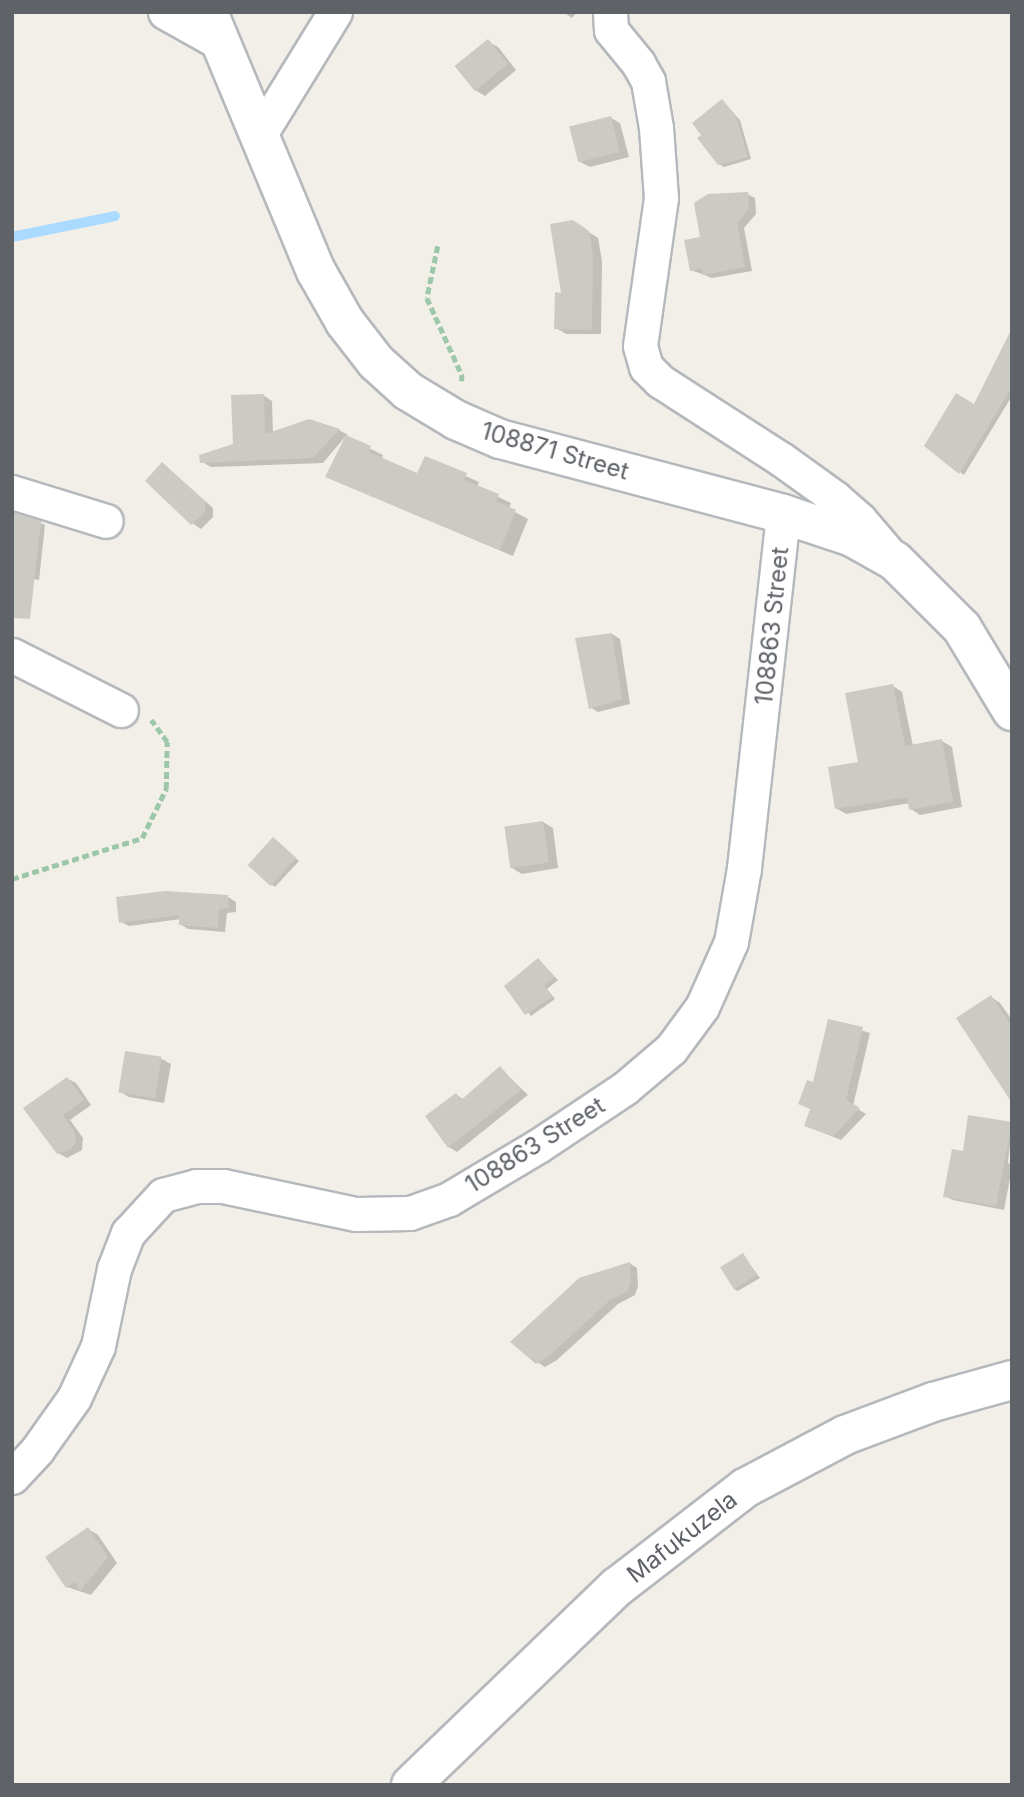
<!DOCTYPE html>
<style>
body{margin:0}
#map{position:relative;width:1024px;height:1797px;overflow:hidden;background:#f1efe8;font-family:Inter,sans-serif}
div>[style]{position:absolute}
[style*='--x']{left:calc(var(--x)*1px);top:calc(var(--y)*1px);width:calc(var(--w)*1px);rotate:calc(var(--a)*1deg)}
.shadow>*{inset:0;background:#0003}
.stream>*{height:10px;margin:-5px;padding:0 5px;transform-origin:5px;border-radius:5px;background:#aadaff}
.building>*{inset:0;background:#cccac5;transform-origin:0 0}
.path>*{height:4.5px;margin-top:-2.25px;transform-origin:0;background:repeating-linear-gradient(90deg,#9cc7a9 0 7px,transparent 0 10.5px)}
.roads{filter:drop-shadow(2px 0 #b5b8bc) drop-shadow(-2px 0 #b5b8bc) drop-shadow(0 2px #b5b8bc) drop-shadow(0 -2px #b5b8bc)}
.street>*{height:33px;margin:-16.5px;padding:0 16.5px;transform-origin:16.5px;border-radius:16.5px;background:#fff}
.secondary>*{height:38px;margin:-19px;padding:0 19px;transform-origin:19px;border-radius:19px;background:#fff}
span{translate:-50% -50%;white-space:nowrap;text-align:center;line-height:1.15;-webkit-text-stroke:5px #fff;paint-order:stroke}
.street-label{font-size:24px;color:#5f6368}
.frame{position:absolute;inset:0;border:14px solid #5f6368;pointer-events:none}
</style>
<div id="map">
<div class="shadow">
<div style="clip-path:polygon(563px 12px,577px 12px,572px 18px)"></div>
<div style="clip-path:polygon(488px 42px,498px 47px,516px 70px,485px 96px,475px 90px)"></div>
<div style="clip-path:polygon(722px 101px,740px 120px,751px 159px,724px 167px,719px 164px)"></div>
<div style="clip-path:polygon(611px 118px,620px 123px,629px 157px,590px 167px,580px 162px)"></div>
<div style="clip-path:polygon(747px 194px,755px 198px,756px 214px,744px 228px,752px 271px,712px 278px,691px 270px,702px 239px,695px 208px,700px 199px)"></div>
<div style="clip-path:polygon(573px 222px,598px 238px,602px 261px,601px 334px,566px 334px,556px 328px)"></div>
<div style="clip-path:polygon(1012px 373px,1012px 396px,964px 475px,960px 472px,975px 406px)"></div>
<div style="clip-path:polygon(263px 395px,272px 401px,273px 433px,309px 421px,339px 430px,348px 435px,346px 437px,383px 455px,381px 460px,418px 475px,426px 458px,479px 482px,477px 487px,511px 503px,509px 509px,528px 519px,513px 556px,340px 483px,345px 437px,323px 463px,211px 467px,202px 462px,235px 445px)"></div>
<div style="clip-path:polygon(163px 464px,213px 508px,213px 517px,201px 529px,192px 523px)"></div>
<div style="clip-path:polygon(41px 523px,45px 525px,39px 580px,12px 574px)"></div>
<div style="clip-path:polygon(612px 634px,620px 639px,630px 704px,598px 712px,590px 707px)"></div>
<div style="clip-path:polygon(893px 686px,902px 692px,913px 746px,942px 741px,952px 747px,962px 807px,920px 815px,911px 809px,910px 803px,846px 814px,836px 808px,860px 764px)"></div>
<div style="clip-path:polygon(543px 822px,553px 828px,558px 868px,522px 874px,512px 868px)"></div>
<div style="clip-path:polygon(278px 842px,299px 861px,275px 887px,271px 884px)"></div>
<div style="clip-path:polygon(228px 897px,236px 902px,236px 912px,227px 913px,225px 932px,188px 929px,180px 924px,181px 919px,129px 926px,121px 922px)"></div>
<div style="clip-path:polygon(538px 960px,558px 980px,547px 989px,555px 999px,531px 1016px,507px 986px)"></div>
<div style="clip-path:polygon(991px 997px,1000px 1003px,1012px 1020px,1012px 1072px)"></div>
<div style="clip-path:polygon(830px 1021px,870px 1033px,853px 1106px,866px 1114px,841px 1140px,806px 1126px,812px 1110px,800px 1104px,815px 1084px)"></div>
<div style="clip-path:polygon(162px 1059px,171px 1064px,164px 1103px,129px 1097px,119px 1091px)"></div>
<div style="clip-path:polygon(500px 1068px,528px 1095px,457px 1152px,449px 1147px,457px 1095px,464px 1100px)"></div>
<div style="clip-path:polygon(68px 1079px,76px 1083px,91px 1105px,70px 1120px,83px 1138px,82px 1150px,67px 1158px,58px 1153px,26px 1108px)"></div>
<div style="clip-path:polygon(1005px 1123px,1012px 1127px,1008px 1162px,1012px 1168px,1004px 1210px,953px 1200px,945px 1196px,964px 1153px)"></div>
<div style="clip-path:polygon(743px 1255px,760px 1278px,738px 1291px,734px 1289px)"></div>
<div style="clip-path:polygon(629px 1263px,637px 1268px,638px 1286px,635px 1295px,618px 1304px,557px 1360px,545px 1367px,537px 1362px)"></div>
<div style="clip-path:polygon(88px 1529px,98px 1535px,117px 1563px,91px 1595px,67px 1587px)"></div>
</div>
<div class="stream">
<div style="--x:12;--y:237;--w:105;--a:-11.5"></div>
</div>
<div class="building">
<div style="left:488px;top:39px;width:32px;height:43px;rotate:51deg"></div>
<div style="clip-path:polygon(722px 99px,736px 116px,748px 157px,718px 165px,697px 138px,701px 135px,692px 123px)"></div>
<div style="left:611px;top:116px;width:37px;height:43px;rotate:76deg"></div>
<div style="clip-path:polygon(748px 192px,749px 209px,737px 223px,745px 267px,703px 275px,702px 268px,690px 271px,684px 240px,700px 237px,694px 203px,708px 194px)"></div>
<div style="clip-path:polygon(573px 220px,589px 231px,593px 255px,592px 330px,554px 329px,555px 292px,561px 293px,550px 224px)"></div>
<div style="clip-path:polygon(1012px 328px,1012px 387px,959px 474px,924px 446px,956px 393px,974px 404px)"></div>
<div style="clip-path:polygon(264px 394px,265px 434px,309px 419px,340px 429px,313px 458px,200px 463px,199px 455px,233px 444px,231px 395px)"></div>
<div style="clip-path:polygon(346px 435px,371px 446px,369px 452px,417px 473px,425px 456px,467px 473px,464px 480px,499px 494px,496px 501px,516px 510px,500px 550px,325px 477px)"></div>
<div style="clip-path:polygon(162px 462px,205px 501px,205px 512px,191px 525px,145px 481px)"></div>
<div style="clip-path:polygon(12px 512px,41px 521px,30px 619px,12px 618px)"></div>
<div style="clip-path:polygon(612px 633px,622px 699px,589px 709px,575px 638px)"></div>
<div style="clip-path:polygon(893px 684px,905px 746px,942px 739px,953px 802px,909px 810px,907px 797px,835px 809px,828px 767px,858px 762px,845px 693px)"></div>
<div style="left:543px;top:821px;width:42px;height:39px;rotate:82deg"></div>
<div style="left:273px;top:837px;width:31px;height:38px;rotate:42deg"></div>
<div style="clip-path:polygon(165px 891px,228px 895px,229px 908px,219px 909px,218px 928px,179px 925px,179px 915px,119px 923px,116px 897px)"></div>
<div style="clip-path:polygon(538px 958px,555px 977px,544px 986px,552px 997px,525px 1015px,504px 986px)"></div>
<div style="clip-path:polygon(991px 995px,1012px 1027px,1012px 1103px,956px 1018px)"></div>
<div style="clip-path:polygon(828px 1019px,863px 1027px,846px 1100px,860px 1108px,833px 1136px,804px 1126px,810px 1109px,798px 1104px,807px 1080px,813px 1082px)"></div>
<div style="left:125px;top:1051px;width:37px;height:42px;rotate:9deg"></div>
<div style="clip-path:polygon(500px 1066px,521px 1090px,448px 1148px,425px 1116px,456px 1093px,461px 1100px)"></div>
<div style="clip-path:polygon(67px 1077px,84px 1100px,63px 1115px,75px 1132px,76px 1141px,71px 1149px,57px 1154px,23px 1108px)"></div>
<div style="clip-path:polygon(968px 1115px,1012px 1122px,996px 1206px,943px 1197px,952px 1149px,963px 1151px)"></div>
<div style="left:743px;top:1253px;width:26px;height:27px;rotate:58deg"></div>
<div style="clip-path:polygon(630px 1262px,631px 1281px,628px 1291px,610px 1300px,549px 1356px,536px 1364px,510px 1342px,579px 1278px)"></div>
<div style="clip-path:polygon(88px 1527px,108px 1557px,80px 1591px,75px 1582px,66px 1588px,45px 1557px)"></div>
</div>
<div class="path">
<div style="--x:438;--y:246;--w:53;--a:101.9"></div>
<div style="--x:427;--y:298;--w:85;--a:65.6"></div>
<div style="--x:462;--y:375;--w:6;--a:90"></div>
<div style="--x:12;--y:879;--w:136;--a:-17.5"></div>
<div style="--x:142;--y:838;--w:55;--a:-63.9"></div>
<div style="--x:166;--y:789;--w:47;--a:-88.8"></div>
<div style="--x:167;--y:742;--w:27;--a:-126"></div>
</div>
<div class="roads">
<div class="street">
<div style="--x:165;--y:12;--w:65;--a:29.3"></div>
<div style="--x:610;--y:12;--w:18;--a:87"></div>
<div style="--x:611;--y:30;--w:43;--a:50.7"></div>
<div style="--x:638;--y:63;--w:21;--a:61"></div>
<div style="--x:648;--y:81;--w:48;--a:80.3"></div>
<div style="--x:656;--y:128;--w:70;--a:85.9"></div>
<div style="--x:661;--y:198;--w:149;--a:98.1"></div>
<div style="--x:640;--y:346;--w:22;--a:74"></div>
<div style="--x:646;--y:367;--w:20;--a:45"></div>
<div style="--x:660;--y:381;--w:144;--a:32.8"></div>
<div style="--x:781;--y:459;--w:67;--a:35.8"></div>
<div style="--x:835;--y:498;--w:33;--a:41"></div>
<div style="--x:860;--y:520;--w:45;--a:49.5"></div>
<div style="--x:260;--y:134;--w:143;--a:-58.4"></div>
<div style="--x:12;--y:492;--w:98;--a:17.1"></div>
<div style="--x:12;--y:655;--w:122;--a:26.8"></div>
<div style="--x:12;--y:1477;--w:37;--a:-47"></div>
<div style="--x:37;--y:1450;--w:64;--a:-54.6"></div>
<div style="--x:74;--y:1398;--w:57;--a:-65.2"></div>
<div style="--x:98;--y:1346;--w:79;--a:-78.3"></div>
<div style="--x:114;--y:1269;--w:39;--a:-69"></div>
<div style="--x:128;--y:1233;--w:52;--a:-47.4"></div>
<div style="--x:163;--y:1195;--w:34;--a:-15"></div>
<div style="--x:196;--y:1186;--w:27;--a:0"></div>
<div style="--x:223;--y:1186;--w:136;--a:11.9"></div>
<div style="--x:356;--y:1214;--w:54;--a:-1.1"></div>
<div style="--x:410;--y:1213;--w:41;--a:-19.7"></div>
<div style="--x:449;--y:1199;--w:104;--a:-30.8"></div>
<div style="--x:538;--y:1146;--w:105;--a:-33.7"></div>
<div style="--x:625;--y:1088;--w:60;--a:-40.3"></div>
<div style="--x:671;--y:1049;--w:52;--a:-53.6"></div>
<div style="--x:702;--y:1007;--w:71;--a:-66"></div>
<div style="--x:731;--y:942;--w:75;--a:-80"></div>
<div style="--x:744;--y:868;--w:356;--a:-83.7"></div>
</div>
<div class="secondary">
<div style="--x:208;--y:12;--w:281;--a:67.4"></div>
<div style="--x:316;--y:271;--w:59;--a:60.4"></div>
<div style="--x:345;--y:322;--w:51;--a:52.2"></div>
<div style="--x:376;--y:362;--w:43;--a:42.2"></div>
<div style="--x:408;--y:391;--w:56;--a:31.1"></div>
<div style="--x:456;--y:420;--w:48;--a:23.4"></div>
<div style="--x:500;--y:439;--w:293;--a:14.8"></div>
<div style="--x:783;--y:514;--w:73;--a:18.4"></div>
<div style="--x:852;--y:537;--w:49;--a:29.2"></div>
<div style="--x:895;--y:561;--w:95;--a:45"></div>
<div style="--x:962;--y:628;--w:97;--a:58.9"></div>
<div style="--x:411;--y:1785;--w:286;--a:-43.9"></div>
<div style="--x:617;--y:1587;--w:162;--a:-37.7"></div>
<div style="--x:745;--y:1488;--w:113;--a:-27.9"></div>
<div style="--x:845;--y:1435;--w:94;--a:-20.6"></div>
<div style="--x:933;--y:1402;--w:82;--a:-15.6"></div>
</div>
</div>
<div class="street-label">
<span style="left:555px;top:451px;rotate:16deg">108871 Street</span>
<span style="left:772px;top:626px;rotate:-84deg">108863 Street</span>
<span style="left:535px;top:1145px;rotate:-32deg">108863 Street</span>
<span style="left:682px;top:1537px;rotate:-38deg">Mafukuzela</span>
</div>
<div class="frame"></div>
</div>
